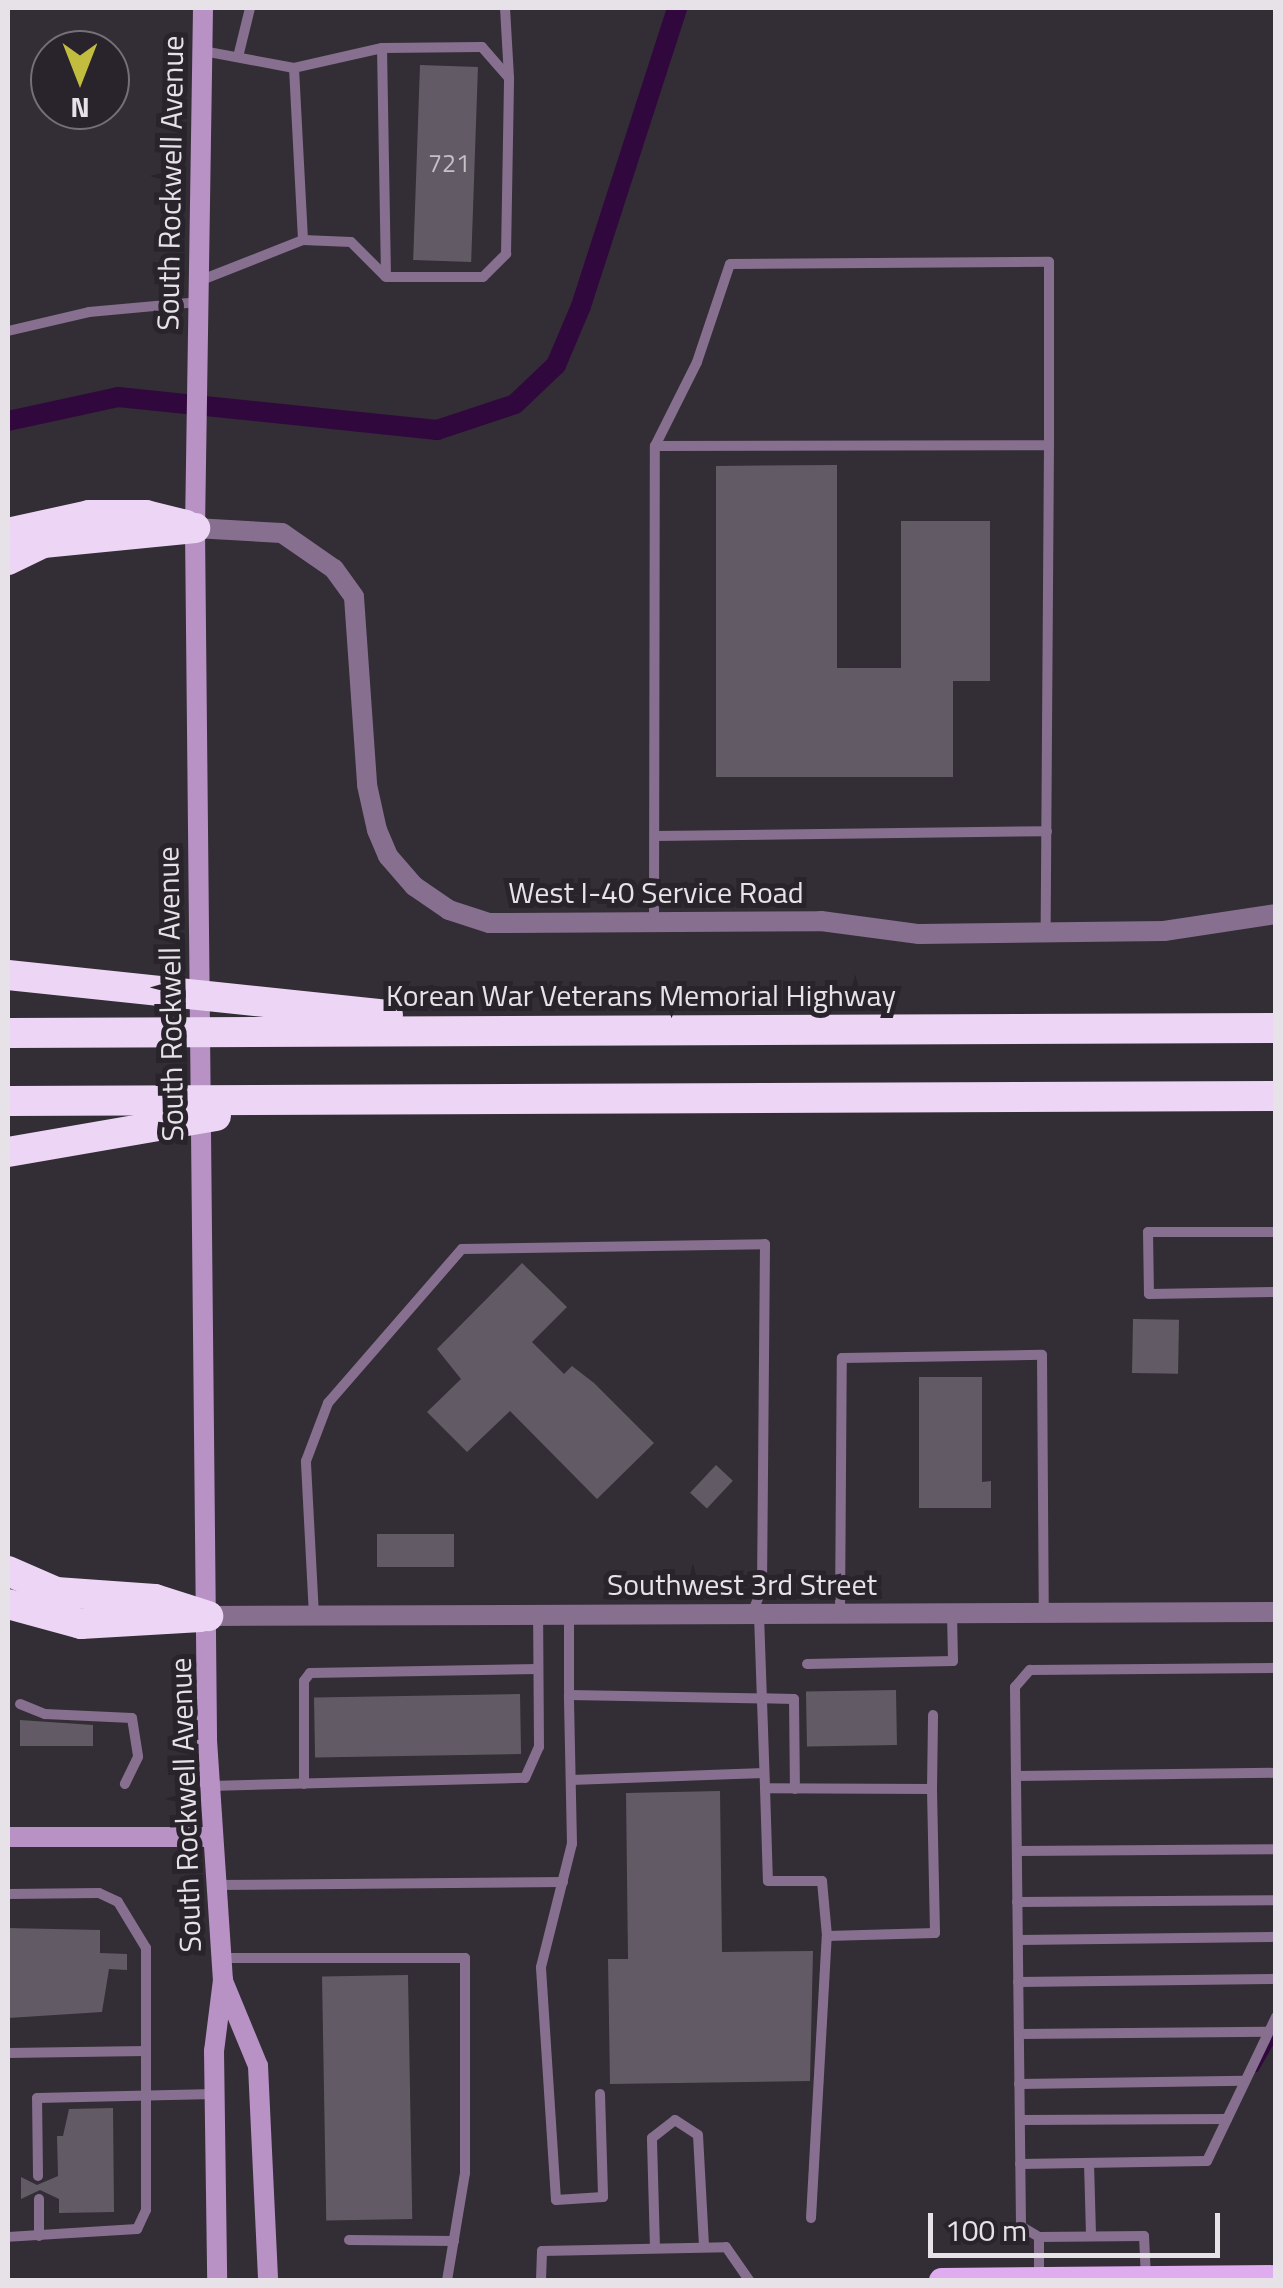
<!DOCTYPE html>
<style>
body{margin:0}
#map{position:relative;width:1283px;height:2288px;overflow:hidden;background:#332d35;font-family:"Titillium Web",sans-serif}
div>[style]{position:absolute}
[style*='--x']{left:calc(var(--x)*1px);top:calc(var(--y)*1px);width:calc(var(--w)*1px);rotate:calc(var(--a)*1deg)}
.stream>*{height:6px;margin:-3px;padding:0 3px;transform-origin:3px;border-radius:3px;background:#31083d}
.canal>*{height:20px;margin:-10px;padding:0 10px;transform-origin:10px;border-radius:10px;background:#31083d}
.building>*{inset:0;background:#625b65;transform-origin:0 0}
.lane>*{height:10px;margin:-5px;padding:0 5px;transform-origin:5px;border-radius:5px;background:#876f8f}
.street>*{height:20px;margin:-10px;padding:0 10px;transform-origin:10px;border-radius:10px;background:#876f8f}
.secondary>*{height:20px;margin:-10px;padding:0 10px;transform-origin:10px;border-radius:10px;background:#b891c5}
.primary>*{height:25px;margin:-12.5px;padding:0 12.5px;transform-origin:12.5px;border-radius:12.5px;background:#deacef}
.highway>*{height:30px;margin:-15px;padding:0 15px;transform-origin:15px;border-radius:15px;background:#edd5f5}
span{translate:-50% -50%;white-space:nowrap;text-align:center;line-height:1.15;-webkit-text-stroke:10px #29232b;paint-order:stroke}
.number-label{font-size:25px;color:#c6c0c7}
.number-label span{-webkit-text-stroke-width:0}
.street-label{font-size:30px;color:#e7e2e8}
.frame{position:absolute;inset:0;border:10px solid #e7e2e8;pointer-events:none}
.north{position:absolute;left:30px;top:30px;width:100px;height:100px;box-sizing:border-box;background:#29232b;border:2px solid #756f77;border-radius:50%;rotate:180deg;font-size:28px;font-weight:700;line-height:40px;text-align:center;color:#e7e2e8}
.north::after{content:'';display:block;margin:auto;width:35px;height:45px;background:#c2bd3f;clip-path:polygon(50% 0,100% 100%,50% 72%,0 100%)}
.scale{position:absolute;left:928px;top:2213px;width:292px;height:45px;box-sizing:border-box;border:5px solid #e7e2e8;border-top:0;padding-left:12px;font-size:30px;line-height:35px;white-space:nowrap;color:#e7e2e8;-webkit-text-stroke:8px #29232b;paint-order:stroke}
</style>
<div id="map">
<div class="stream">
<div style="--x:1256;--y:2069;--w:40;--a:-60.3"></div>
</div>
<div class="canal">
<div style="--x:8;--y:421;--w:113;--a:-12.3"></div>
<div style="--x:118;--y:397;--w:321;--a:5.9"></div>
<div style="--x:437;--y:430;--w:82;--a:-18.4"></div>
<div style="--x:515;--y:404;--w:57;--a:-43.6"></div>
<div style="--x:556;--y:365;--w:64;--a:-67"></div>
<div style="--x:581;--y:306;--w:313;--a:-72.1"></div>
</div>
<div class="building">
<div style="left:420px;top:65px;width:58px;height:195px;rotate:2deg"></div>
<div style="clip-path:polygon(837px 465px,837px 668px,901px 668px,901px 521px,990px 521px,990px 681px,953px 681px,953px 777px,716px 777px,716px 466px)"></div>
<div style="clip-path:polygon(522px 1263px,567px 1307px,532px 1342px,564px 1374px,572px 1366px,594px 1383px,654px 1443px,597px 1499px,510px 1411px,467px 1452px,427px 1412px,461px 1379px,437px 1349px)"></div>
<div style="left:1133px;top:1319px;width:46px;height:54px;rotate:1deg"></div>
<div style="clip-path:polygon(919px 1377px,982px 1377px,982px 1482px,991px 1481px,991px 1508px,919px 1508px)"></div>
<div style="left:716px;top:1465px;width:23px;height:38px;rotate:43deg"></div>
<div style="left:377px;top:1534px;width:77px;height:33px"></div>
<div style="left:896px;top:1690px;width:55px;height:90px;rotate:89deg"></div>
<div style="left:520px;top:1694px;width:60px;height:206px;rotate:89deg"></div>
<div style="clip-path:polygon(20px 1720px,93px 1725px,93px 1746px,20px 1746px)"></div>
<div style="clip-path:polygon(720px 1791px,722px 1952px,813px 1951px,810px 2081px,610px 2084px,608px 1959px,628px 1959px,626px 1793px)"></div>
<div style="clip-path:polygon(8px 1928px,100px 1930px,100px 1953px,127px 1954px,127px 1970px,109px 1969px,102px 2012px,8px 2018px)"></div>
<div style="left:408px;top:1975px;width:244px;height:86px;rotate:89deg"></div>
<div style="clip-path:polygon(113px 2108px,114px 2212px,59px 2213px,59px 2199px,40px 2190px,21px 2199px,21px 2177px,37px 2185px,58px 2176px,57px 2136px,63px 2136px,69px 2109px)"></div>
</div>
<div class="lane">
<div style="--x:505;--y:8;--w:70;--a:86.7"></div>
<div style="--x:382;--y:48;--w:228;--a:89"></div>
<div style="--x:238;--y:57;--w:50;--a:-76.2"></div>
<div style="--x:294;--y:68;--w:172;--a:87"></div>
<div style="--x:199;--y:281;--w:112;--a:-21.5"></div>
<div style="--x:303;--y:240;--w:48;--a:2.4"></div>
<div style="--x:351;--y:242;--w:49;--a:45"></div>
<div style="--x:386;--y:277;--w:97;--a:0"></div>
<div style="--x:483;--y:277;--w:33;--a:-45"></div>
<div style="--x:506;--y:254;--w:176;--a:-89"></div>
<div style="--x:509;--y:78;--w:41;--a:-131.1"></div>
<div style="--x:482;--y:47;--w:100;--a:179.4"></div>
<div style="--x:382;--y:48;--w:90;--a:167.2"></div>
<div style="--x:294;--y:68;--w:93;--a:-169.4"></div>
<div style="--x:8;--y:331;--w:83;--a:-13.2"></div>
<div style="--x:89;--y:312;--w:109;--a:-5.2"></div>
<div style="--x:655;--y:446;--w:94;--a:-63.4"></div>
<div style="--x:697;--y:362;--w:103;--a:-71.4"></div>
<div style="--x:730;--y:264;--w:319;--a:-0.4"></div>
<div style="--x:1049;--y:262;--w:183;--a:90"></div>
<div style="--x:655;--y:836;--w:392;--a:-0.7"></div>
<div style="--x:654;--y:921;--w:475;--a:-89.9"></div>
<div style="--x:655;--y:446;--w:394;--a:-0.1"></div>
<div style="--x:1049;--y:445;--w:487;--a:90.4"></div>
<div style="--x:1276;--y:1232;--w:128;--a:180"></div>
<div style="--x:1148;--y:1232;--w:62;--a:89.1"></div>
<div style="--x:1149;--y:1294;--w:127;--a:-0.9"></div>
<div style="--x:840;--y:1614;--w:256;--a:-89.6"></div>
<div style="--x:842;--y:1358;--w:200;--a:-0.9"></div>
<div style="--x:1042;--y:1355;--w:257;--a:89.6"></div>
<div style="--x:759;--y:1615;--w:173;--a:88"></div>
<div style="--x:765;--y:1788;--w:93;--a:88.2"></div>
<div style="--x:768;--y:1881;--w:54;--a:0"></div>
<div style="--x:822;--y:1881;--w:55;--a:84.8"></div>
<div style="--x:827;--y:1936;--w:108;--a:-1.6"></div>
<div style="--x:935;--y:1933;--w:144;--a:-91.2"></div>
<div style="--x:932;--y:1789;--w:167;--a:-179.7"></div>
<div style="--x:314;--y:1616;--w:155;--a:-93"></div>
<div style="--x:306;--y:1461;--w:62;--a:-69.2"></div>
<div style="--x:328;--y:1403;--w:204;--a:-49"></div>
<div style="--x:462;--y:1249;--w:303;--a:-0.9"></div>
<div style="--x:765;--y:1244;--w:344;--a:90.5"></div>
<div style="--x:762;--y:1588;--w:28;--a:111"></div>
<div style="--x:807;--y:1664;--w:146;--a:-1.2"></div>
<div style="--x:953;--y:1661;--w:48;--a:-91.2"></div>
<div style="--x:569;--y:1695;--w:80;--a:-90"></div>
<div style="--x:20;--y:1704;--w:27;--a:22"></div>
<div style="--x:45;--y:1714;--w:87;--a:2.6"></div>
<div style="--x:132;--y:1718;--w:39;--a:81"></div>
<div style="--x:138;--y:1757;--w:30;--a:116"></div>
<div style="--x:1016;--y:1776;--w:260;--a:-0.7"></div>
<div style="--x:571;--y:1780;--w:193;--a:-2.1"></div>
<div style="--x:304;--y:1784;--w:103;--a:-90"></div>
<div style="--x:304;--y:1681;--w:10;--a:-53"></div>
<div style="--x:310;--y:1673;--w:228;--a:-1"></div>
<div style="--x:210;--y:1786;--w:315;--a:-1.5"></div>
<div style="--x:525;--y:1778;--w:34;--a:-66"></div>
<div style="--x:539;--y:1747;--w:132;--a:-90.4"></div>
<div style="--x:932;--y:1789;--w:74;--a:-89.2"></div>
<div style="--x:1017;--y:1851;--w:259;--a:-0.4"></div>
<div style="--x:215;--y:1885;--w:348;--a:-0.5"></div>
<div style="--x:8;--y:1894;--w:91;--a:-0.6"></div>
<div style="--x:99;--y:1893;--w:21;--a:25"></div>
<div style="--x:118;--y:1902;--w:54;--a:58.7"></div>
<div style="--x:146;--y:1948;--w:262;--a:90"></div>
<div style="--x:146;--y:2210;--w:21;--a:115"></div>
<div style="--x:137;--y:2229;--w:129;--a:176.5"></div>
<div style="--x:1017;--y:1902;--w:259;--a:-0.4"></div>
<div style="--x:1018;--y:1940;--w:258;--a:-0.7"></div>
<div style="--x:221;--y:1958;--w:244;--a:0"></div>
<div style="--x:465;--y:1958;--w:215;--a:90"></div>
<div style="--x:465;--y:2173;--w:109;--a:99.5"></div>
<div style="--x:1018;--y:1982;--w:258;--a:-0.7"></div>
<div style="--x:1019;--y:2034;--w:249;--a:-0.5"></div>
<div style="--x:8;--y:2053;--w:138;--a:-0.8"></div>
<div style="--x:1019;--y:2084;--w:226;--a:-0.8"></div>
<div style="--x:600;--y:2094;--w:103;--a:88.3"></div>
<div style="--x:603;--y:2197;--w:47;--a:176.3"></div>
<div style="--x:556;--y:2200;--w:233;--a:-93.7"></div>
<div style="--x:541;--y:1967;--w:127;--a:-75.9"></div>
<div style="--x:572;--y:1844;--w:149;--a:-91.2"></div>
<div style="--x:569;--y:1695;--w:225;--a:1"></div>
<div style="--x:794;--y:1699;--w:90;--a:89.4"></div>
<div style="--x:1020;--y:2120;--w:207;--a:-0.3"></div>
<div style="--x:1089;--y:2163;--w:73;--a:88.4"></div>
<div style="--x:1020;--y:2164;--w:187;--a:-0.9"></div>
<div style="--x:1207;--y:2161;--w:160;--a:-64.4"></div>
<div style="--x:38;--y:2176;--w:78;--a:-90.7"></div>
<div style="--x:37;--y:2098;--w:178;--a:-1.3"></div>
<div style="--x:39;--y:2199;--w:37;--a:90"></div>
<div style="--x:811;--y:2218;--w:282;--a:-86.8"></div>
<div style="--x:1039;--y:2237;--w:105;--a:-0.5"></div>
<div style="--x:1144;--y:2236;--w:42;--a:87.3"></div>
<div style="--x:349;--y:2240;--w:105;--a:0.5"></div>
<div style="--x:655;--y:2248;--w:110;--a:-91.6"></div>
<div style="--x:652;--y:2138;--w:29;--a:-38"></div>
<div style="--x:675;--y:2120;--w:27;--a:33"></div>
<div style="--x:698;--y:2135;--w:112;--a:86.9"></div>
<div style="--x:1039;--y:2279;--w:42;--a:-90"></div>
<div style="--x:1039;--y:2237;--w:21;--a:-149"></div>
<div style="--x:1021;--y:2226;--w:539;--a:-90.64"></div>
<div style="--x:1015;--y:1687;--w:23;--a:-49"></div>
<div style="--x:1030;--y:1670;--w:246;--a:-0.5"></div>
<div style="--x:541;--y:2280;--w:29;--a:-88"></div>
<div style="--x:542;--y:2251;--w:184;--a:-1.2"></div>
<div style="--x:726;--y:2247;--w:40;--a:55.1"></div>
</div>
<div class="street">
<div style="--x:195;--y:528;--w:87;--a:3.3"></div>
<div style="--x:282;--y:533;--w:63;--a:34.7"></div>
<div style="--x:334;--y:569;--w:34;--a:54"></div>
<div style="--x:354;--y:597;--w:188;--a:86"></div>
<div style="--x:367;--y:785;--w:46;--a:77.5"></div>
<div style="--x:377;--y:830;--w:28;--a:67"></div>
<div style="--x:388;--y:856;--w:40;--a:49"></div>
<div style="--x:414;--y:886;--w:42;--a:34.4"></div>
<div style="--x:449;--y:910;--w:42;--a:18"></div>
<div style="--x:489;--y:923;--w:332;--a:-0.3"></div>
<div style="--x:821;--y:921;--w:99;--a:7.6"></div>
<div style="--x:919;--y:934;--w:245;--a:-0.7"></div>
<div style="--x:1164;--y:931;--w:113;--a:-8.6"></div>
<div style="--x:208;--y:1616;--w:1068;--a:-0.21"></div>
</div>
<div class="secondary">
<div style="--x:203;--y:8;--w:520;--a:90.88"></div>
<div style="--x:195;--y:528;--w:1212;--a:89.43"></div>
<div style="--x:207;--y:1740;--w:241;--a:86.2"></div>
<div style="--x:223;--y:1980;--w:72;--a:97.2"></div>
<div style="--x:214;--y:2051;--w:229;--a:89.2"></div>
<div style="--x:8;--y:1837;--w:203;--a:0"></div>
<div style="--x:223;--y:1981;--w:92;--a:67.6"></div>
<div style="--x:258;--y:2066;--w:214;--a:87.3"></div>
</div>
<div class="primary">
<div style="--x:941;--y:2280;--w:335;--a:-0.5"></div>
</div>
<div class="highway">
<div style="--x:8;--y:533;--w:83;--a:-12.5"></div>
<div style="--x:89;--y:515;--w:57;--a:0"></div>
<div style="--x:146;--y:515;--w:41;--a:14"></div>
<div style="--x:8;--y:560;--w:39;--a:-26"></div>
<div style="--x:43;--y:543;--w:153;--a:-5.6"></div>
<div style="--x:8;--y:975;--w:382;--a:6"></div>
<div style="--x:8;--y:1033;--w:1268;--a:-0.23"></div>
<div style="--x:8;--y:1101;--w:1268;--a:-0.23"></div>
<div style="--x:8;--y:1152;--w:211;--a:-9.8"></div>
<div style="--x:8;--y:1571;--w:52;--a:23.6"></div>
<div style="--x:56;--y:1592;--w:99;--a:4"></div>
<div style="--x:155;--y:1599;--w:56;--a:17.8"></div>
<div style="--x:8;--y:1604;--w:76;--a:15.3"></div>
<div style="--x:81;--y:1624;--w:120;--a:-3.3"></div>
</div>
<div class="number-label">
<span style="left:449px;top:163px">721</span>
</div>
<div class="street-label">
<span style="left:170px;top:183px;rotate:-89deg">South Rockwell Avenue</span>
<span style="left:656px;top:892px">West I-40 Service Road</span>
<span style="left:170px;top:994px;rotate:-91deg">South Rockwell Avenue</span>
<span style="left:641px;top:995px">Korean War Veterans Memorial Highway</span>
<span style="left:742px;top:1584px">Southwest 3rd Street</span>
<span style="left:185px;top:1805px;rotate:-92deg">South Rockwell Avenue</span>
</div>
<div class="frame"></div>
<div class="north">N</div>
<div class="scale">100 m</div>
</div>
